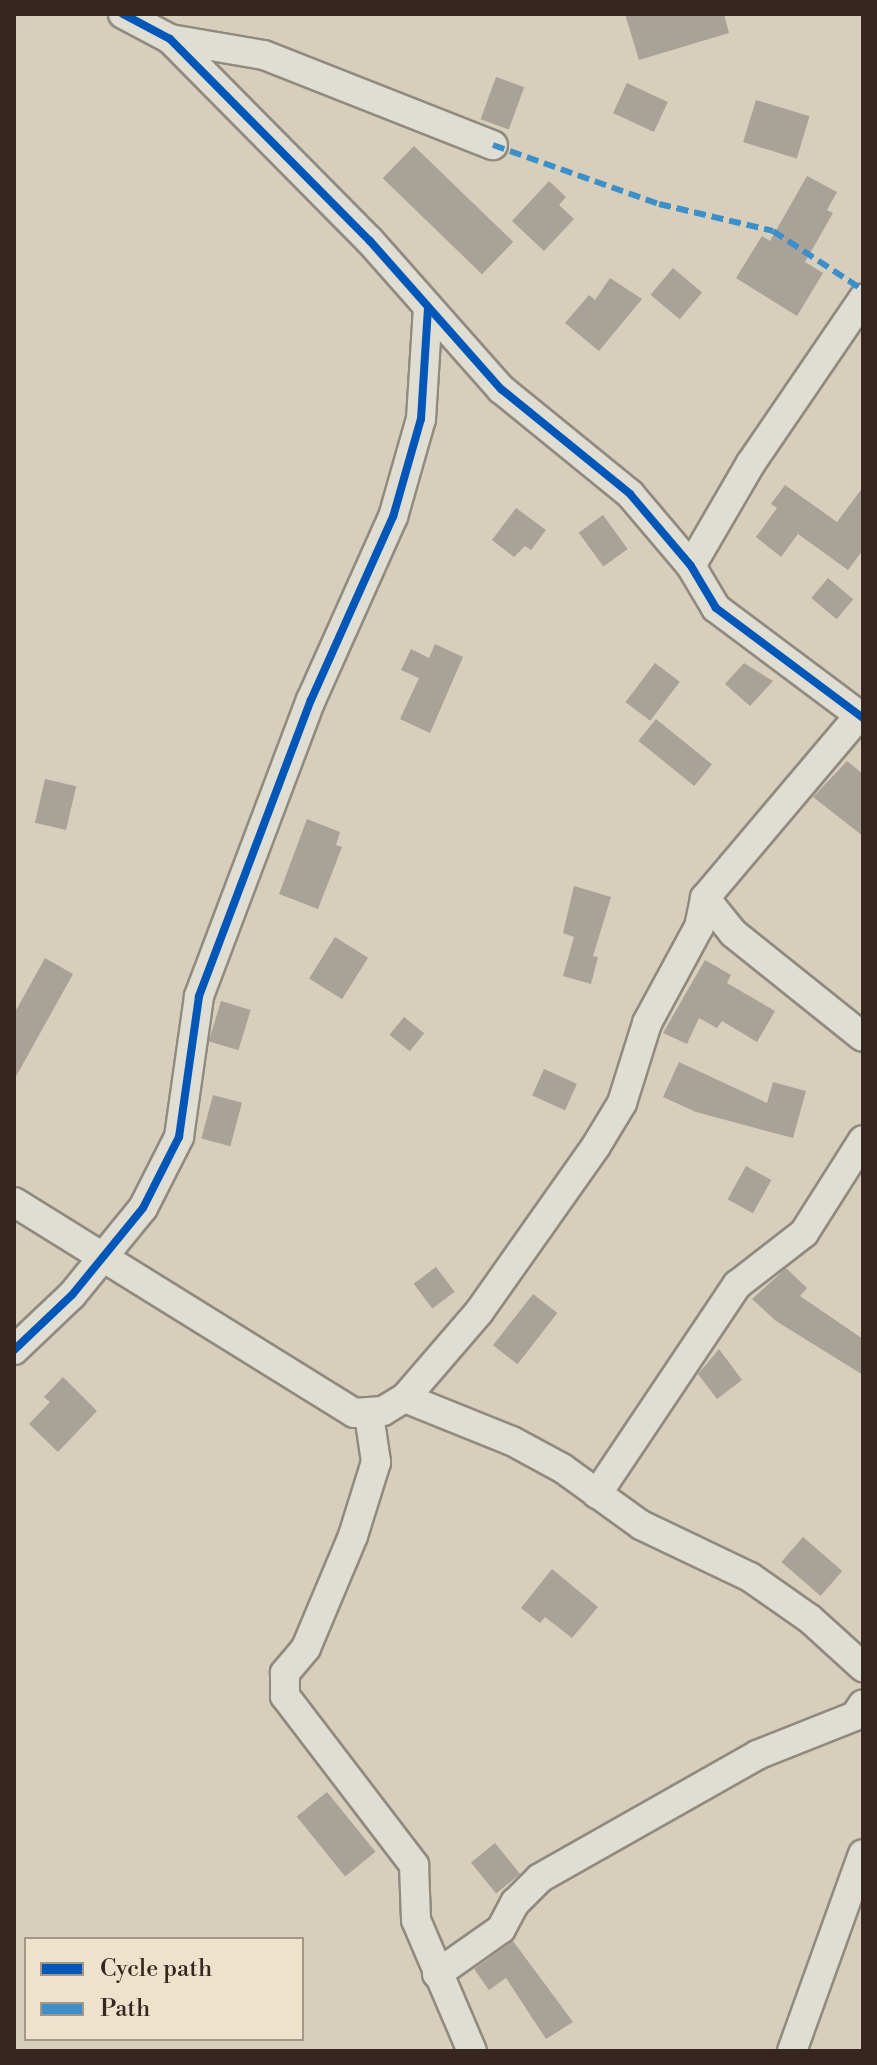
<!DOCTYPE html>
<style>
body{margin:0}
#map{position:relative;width:877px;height:2065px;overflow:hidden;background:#d7cfbc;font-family:"Libre Bodoni",serif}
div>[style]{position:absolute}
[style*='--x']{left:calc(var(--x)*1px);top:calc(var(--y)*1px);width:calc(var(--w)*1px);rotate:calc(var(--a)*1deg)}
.building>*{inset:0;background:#a9a296;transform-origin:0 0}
.roads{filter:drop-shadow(2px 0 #918a7f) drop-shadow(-2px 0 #918a7f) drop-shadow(0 2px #918a7f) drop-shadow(0 -2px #918a7f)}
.street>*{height:28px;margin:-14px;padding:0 14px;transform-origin:14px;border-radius:14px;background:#e0ddd3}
.quiet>*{height:6px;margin-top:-3px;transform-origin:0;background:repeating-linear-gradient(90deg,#3d8fca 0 12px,transparent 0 18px)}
.cycleway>*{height:8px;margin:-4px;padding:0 4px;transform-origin:4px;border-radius:4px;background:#0057b8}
span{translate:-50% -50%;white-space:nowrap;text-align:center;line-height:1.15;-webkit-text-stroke:8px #ede3cc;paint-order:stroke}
.frame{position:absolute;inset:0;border:16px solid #36261f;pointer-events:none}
.legend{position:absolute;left:24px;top:1937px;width:280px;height:104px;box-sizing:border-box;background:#ede3cc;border:2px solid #a49787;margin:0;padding:10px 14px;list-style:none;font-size:24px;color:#36261f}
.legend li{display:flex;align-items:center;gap:16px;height:40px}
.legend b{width:40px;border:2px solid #a49787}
</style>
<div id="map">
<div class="building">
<div style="clip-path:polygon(625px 14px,724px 14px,729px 33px,639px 60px)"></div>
<div style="left:496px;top:77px;width:30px;height:45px;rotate:20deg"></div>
<div style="left:627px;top:83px;width:45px;height:33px;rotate:25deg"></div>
<div style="left:756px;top:100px;width:56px;height:44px;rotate:17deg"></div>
<div style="left:414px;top:146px;width:138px;height:45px;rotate:44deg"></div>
<div style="clip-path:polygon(807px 176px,837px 192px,827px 210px,833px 213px,805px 262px,823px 273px,797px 316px,736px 278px,762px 236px,770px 241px)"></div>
<div style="clip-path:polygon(549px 181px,566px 197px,559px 205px,574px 219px,544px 251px,512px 221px)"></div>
<div style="left:673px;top:268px;width:38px;height:35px;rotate:40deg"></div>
<div style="clip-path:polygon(610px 278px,642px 299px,599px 351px,565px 323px,589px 295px,595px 300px)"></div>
<div style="clip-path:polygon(785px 485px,837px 522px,863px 487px,863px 550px,848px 570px,798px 534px,781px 557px,756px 537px,777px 508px,771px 504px)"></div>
<div style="clip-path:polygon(516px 508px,546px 530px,531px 550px,525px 546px,514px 557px,492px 540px)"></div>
<div style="left:603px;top:515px;width:42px;height:30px;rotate:54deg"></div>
<div style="left:828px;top:578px;width:33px;height:26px;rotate:40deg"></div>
<div style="clip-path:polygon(435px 644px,463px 657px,430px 733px,400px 719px,419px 678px,401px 670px,411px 649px,429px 658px)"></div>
<div style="left:655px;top:663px;width:31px;height:49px;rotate:37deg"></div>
<div style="clip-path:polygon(744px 663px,773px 681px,750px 706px,725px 684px)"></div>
<div style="left:656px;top:719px;width:72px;height:28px;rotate:39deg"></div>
<div style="clip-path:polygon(847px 761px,863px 774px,863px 836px,813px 797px)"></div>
<div style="left:45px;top:779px;width:32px;height:45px;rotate:13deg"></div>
<div style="clip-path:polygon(307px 819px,340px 832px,336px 845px,342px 847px,318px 909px,279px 894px)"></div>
<div style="clip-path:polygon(574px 886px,611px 897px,593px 956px,598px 957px,591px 984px,563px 976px,574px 937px,563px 933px)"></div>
<div style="left:335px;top:937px;width:39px;height:49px;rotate:32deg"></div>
<div style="clip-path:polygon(45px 958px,73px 974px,14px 1080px,14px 1014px)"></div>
<div style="clip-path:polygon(705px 960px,731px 975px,727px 983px,775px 1011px,757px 1042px,722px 1021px,717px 1028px,699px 1018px,687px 1044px,663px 1033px)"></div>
<div style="left:221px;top:1001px;width:31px;height:42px;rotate:17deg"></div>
<div style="left:404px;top:1017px;width:26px;height:23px;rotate:39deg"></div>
<div style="clip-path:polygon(679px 1062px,767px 1103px,773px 1082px,806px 1091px,793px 1138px,696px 1112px,663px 1097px)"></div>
<div style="left:544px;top:1069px;width:36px;height:29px;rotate:24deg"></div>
<div style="left:213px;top:1095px;width:30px;height:45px;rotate:15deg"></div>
<div style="left:746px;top:1166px;width:29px;height:38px;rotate:29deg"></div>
<div style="left:436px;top:1267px;width:31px;height:28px;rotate:53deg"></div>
<div style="clip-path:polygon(786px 1268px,807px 1288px,800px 1296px,863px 1339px,863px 1375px,776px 1321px,752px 1299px)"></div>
<div style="left:533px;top:1294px;width:31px;height:65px;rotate:38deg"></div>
<div style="clip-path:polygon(719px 1349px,742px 1380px,717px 1399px,698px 1374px)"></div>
<div style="clip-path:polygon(63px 1377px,97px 1411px,58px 1452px,29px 1424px,50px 1402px,44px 1397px)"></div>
<div style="left:803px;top:1537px;width:52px;height:33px;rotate:41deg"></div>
<div style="clip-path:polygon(552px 1569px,598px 1607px,572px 1638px,545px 1617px,540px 1623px,521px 1608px)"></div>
<div style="left:327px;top:1792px;width:77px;height:39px;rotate:51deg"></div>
<div style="left:495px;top:1843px;width:40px;height:31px;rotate:51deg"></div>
<div style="clip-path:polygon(513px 1941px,573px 2022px,546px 2039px,506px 1978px,489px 1990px,474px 1969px)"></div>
</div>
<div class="roads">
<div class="street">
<div style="--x:123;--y:14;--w:53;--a:28"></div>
<div style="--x:170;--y:39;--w:284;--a:45.3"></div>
<div style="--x:370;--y:241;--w:198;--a:48.5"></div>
<div style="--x:501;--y:389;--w:166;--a:39.1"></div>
<div style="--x:630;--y:494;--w:94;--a:49.7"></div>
<div style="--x:691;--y:566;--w:49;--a:59.2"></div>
<div style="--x:716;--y:608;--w:184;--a:36.8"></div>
<div style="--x:170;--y:39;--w:95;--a:9.7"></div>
<div style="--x:264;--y:55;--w:246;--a:21.5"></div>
<div style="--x:691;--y:566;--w:119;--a:-59.8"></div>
<div style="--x:751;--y:463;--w:199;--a:-55.7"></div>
<div style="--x:705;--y:898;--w:45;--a:51.3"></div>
<div style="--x:733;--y:933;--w:166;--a:38.7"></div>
<div style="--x:14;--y:1202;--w:400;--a:31.8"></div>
<div style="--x:354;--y:1413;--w:29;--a:-4"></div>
<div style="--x:383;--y:1411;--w:26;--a:-31"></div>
<div style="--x:405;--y:1398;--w:115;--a:21.9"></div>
<div style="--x:512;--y:1441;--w:57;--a:28.4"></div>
<div style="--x:562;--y:1468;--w:97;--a:35.8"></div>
<div style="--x:641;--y:1525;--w:121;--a:25.5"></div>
<div style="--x:750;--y:1577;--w:73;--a:35"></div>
<div style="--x:810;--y:1619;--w:72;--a:42.2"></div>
<div style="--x:14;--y:1350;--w:80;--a:-43.5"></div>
<div style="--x:72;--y:1295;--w:112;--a:-50.8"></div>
<div style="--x:143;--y:1208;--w:80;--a:-63.1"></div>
<div style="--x:179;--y:1137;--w:142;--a:-81.9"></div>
<div style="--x:199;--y:996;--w:316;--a:-69.3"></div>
<div style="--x:311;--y:700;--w:201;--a:-65.9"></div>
<div style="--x:393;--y:517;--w:102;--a:-74.1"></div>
<div style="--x:421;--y:419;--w:111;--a:-86.4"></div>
<div style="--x:405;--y:1398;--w:113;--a:-49.3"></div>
<div style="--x:479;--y:1312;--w:203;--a:-54.8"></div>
<div style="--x:596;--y:1146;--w:50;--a:-58.8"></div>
<div style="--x:622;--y:1103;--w:84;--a:-72.6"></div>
<div style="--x:647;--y:1023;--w:109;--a:-61.6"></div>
<div style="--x:699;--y:927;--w:30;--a:-78"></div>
<div style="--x:705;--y:898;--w:238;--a:-49.8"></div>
<div style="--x:369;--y:1415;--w:48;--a:81.5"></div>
<div style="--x:376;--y:1462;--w:77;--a:107.3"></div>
<div style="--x:353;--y:1536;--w:121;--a:112.8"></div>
<div style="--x:306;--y:1648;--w:33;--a:130"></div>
<div style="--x:285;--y:1673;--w:23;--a:90"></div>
<div style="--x:285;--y:1696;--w:213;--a:52.6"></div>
<div style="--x:414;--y:1865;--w:55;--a:87.9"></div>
<div style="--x:416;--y:1920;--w:142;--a:66.9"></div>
<div style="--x:597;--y:1494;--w:252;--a:-56.2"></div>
<div style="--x:737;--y:1285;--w:85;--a:-37.8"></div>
<div style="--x:804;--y:1233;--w:110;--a:-57.6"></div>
<div style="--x:437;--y:1974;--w:78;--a:-35.1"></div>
<div style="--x:501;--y:1929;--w:30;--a:-62"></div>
<div style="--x:515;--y:1903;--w:35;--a:-45"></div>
<div style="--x:540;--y:1878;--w:249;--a:-29.5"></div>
<div style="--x:757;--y:1755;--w:105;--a:-21.7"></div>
<div style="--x:855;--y:1716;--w:14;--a:-56"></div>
<div style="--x:792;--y:2051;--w:209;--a:-70.2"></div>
</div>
</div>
<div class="quiet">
<div style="--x:493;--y:145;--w:176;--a:19.6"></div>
<div style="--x:659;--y:204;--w:117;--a:13.3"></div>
<div style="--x:773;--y:231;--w:108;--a:33.2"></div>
</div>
<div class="cycleway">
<div style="--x:123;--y:14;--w:53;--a:28"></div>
<div style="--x:170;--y:39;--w:284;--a:45.3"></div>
<div style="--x:370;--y:241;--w:198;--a:48.5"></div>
<div style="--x:501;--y:389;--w:166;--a:39.1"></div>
<div style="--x:630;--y:494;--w:94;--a:49.7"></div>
<div style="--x:691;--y:566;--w:49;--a:59.2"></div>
<div style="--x:716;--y:608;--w:184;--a:36.8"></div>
<div style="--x:14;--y:1350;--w:80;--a:-43.5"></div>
<div style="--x:72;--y:1295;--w:112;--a:-50.8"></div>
<div style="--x:143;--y:1208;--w:80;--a:-63.1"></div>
<div style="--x:179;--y:1137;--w:142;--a:-81.9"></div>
<div style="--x:199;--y:996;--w:316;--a:-69.3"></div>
<div style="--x:311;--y:700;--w:201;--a:-65.9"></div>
<div style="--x:393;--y:517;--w:102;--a:-74.1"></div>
<div style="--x:421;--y:419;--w:111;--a:-86.4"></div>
</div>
<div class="frame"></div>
<ul class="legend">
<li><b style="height:10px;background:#0057b8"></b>Cycle path</li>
<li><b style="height:10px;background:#3d8fca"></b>Path</li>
</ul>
</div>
